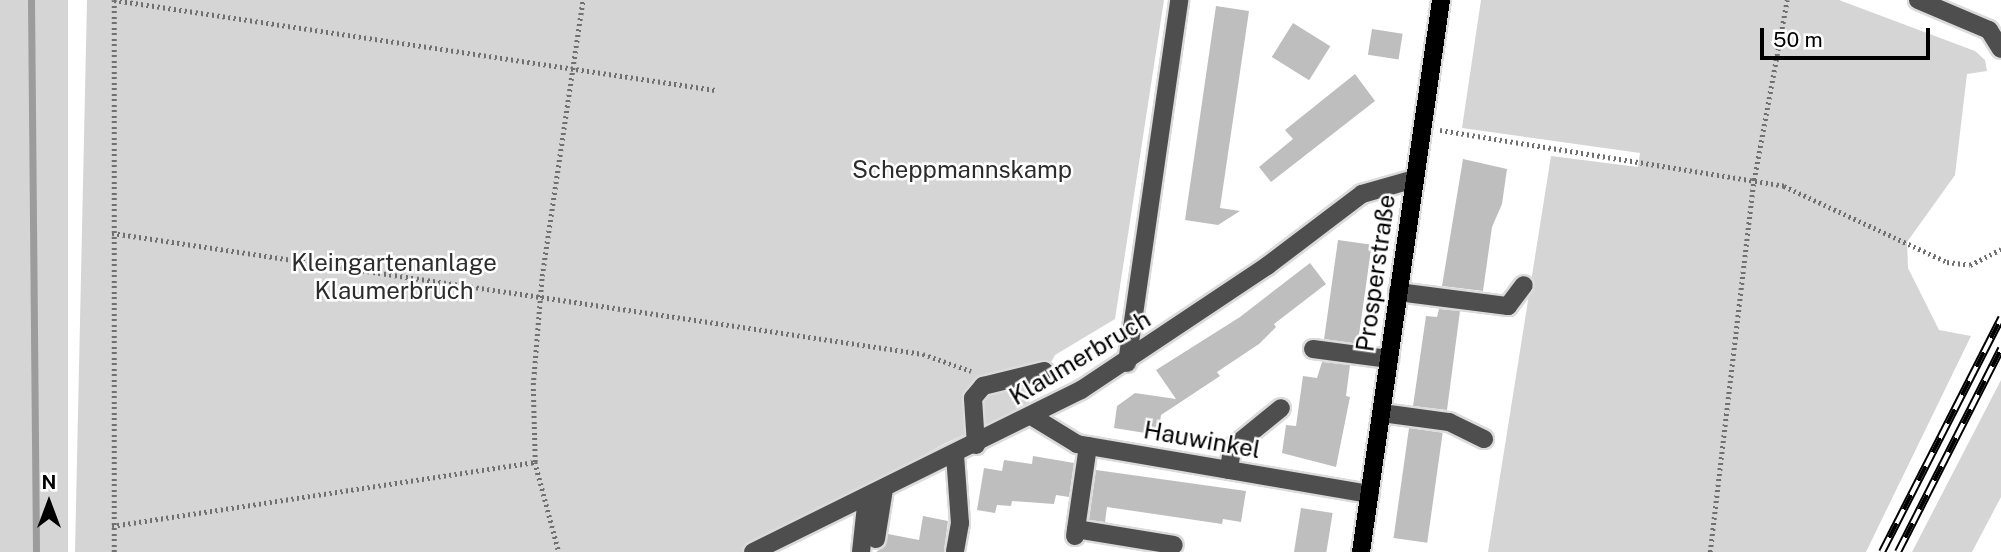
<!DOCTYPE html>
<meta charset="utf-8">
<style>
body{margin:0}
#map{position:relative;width:2001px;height:552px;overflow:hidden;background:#fff;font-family:"Public Sans",sans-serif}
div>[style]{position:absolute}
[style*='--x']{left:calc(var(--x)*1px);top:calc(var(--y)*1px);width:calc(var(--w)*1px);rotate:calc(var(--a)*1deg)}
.green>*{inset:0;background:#d5d5d5;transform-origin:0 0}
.stream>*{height:7px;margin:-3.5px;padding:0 3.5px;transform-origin:3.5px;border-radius:3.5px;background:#9c9c9c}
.building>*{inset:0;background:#bebebe;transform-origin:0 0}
.path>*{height:4.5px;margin-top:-2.25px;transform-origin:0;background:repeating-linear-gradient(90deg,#707070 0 2px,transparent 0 5.5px)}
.roads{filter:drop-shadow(2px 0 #dbdbdb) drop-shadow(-2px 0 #dbdbdb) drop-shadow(0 2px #dbdbdb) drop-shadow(0 -2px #dbdbdb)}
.minor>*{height:18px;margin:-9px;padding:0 9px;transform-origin:9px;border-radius:9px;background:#4e4e4e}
.major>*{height:18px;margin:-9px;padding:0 9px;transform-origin:9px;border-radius:9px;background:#000}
.rail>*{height:8px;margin-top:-4px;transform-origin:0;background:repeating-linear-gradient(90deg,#fff 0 16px,#000 0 32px);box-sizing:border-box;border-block:2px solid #000}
span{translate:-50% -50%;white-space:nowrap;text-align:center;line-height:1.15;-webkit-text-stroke:5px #fff;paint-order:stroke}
.park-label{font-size:24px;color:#2c2c2c}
.street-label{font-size:24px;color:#000}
.north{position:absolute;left:14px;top:468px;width:70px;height:70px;-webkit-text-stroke:5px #fff;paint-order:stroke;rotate:0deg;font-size:19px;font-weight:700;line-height:28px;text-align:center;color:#000}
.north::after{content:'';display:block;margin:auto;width:24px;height:32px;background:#000;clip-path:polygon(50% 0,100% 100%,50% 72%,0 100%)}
.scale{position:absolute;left:1760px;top:28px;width:170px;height:32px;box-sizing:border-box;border:4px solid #000;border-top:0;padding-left:9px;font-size:21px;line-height:24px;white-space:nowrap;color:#000;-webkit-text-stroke:5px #fff;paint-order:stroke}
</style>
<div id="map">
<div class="green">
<div style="left:0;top:0;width:68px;height:552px"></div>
<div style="clip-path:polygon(87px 0,1164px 0,1115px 319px,1055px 355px,1027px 406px,944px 444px,747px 552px,75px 552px)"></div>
<div style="clip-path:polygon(1481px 0,1839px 0,1975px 51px,1985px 60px,1987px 71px,1967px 74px,1955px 175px,1907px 242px,1908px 268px,1939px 330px,1971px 336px,1866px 552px,1488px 552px,1551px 156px,1638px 167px,1640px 153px,1462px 128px)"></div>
<div style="clip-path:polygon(2001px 380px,2001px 497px,1972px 552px,1912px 552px)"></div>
</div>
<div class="stream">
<div style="--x:31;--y:0;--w:552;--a:89.48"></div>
</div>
<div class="building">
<div style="clip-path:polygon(1216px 6px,1249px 11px,1220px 208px,1240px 211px,1218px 225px,1185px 220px)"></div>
<div style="left:1293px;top:23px;width:44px;height:40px;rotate:32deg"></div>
<div style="left:1372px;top:29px;width:31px;height:26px;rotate:9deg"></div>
<div style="clip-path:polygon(1355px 74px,1375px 101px,1271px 182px,1259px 167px,1293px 139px,1285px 130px)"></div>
<div style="clip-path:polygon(1463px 159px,1507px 169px,1502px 204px,1492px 227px,1483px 291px,1442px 286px)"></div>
<div style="left:1338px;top:240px;width:34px;height:100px;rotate:8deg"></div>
<div style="clip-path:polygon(1310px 263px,1326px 284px,1274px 324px,1276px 327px,1259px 344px,1217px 372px,1220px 376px,1161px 415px,1158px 435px,1114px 428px,1117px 406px,1135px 393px,1176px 399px,1156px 370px,1240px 317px)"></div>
<div style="clip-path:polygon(1439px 309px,1460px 311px,1447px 410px,1413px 406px,1426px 316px,1437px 317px)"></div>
<div style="clip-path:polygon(1322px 362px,1350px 365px,1346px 396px,1350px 397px,1336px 467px,1282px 453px,1286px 425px,1296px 426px,1303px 376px,1317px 378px)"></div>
<div style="left:1409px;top:428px;width:34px;height:111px;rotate:8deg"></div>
<div style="clip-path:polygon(1033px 456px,1074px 463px,1069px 497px,1056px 495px,1054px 504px,1012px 501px,1011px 506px,997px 505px,995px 513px,977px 510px,984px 468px,1002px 471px,1004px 460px,1032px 464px)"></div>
<div style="clip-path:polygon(1096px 470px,1246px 491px,1241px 522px,1223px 519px,1222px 524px,1107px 507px,1105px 522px,1089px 520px)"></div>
<div style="left:1301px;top:508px;width:32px;height:45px;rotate:9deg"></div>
<div style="clip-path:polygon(923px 516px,948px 521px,944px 552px,876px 552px,885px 546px,888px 534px,919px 540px)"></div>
</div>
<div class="path">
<div style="--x:1440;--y:130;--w:349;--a:9.2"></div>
<div style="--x:1784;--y:186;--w:180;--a:25"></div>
<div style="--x:1947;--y:262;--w:23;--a:7"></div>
<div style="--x:1970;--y:265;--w:35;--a:-27"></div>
<div style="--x:112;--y:233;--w:820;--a:8.49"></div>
<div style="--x:923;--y:354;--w:51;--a:19.5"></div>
<div style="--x:535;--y:462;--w:93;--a:75.1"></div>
<div style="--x:112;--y:526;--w:428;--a:-8.6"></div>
<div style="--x:535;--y:462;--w:77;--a:-91.5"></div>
<div style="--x:533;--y:385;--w:109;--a:-85.3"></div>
<div style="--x:542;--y:276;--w:279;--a:-81.6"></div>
<div style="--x:114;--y:552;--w:552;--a:-90"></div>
<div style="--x:114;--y:0;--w:608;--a:8.52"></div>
<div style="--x:1710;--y:552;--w:375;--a:-83.3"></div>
<div style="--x:1754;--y:180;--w:183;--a:-79.6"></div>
</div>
<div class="roads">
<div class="minor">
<div style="--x:1918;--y:0;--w:77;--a:22.9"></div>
<div style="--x:1989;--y:30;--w:22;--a:58"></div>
<div style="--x:1398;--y:292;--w:111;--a:7.3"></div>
<div style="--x:1508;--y:306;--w:26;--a:-53"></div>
<div style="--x:1313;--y:349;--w:77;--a:7.5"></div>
<div style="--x:1127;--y:363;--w:367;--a:-81.8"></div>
<div style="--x:1382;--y:413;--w:68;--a:7.7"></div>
<div style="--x:1449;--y:422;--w:39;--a:26"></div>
<div style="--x:1033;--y:417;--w:52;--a:31.5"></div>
<div style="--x:1077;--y:444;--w:297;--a:9.7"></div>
<div style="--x:976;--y:445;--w:47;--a:-93.7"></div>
<div style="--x:973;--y:398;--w:16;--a:-50"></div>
<div style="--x:983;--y:386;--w:63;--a:-13.8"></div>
<div style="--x:955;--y:455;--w:68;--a:85.8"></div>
<div style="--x:960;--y:523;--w:29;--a:100"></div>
<div style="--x:1229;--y:470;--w:22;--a:-82"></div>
<div style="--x:1232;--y:448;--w:63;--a:-39.2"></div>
<div style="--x:1076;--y:529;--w:99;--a:9.3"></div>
<div style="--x:1075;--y:536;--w:91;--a:-81.8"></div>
<div style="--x:876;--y:539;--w:51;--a:-80.9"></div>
<div style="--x:753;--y:552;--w:366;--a:-26.3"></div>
<div style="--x:1081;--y:390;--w:224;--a:-33.7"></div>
<div style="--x:1267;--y:266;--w:119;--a:-37.2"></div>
<div style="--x:1362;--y:194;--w:54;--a:-16.1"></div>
<div style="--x:861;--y:552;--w:55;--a:-83.8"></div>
</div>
<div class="major">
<div style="--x:1361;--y:552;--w:558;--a:-81.75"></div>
</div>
</div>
<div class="rail">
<div style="--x:1882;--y:552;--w:263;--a:-63"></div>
<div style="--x:1898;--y:552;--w:228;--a:-63.1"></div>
</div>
<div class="park-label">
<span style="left:962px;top:170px">Scheppmannskamp</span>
<span style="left:394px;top:277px">Kleingartenanlage<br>Klaumerbruch</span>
</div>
<div class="street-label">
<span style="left:1376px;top:273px;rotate:-82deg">Prosperstraße</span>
<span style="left:1080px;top:358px;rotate:-31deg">Klaumerbruch</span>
<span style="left:1202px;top:440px;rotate:10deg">Hauwinkel</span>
</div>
<div class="north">N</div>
<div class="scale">50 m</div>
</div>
